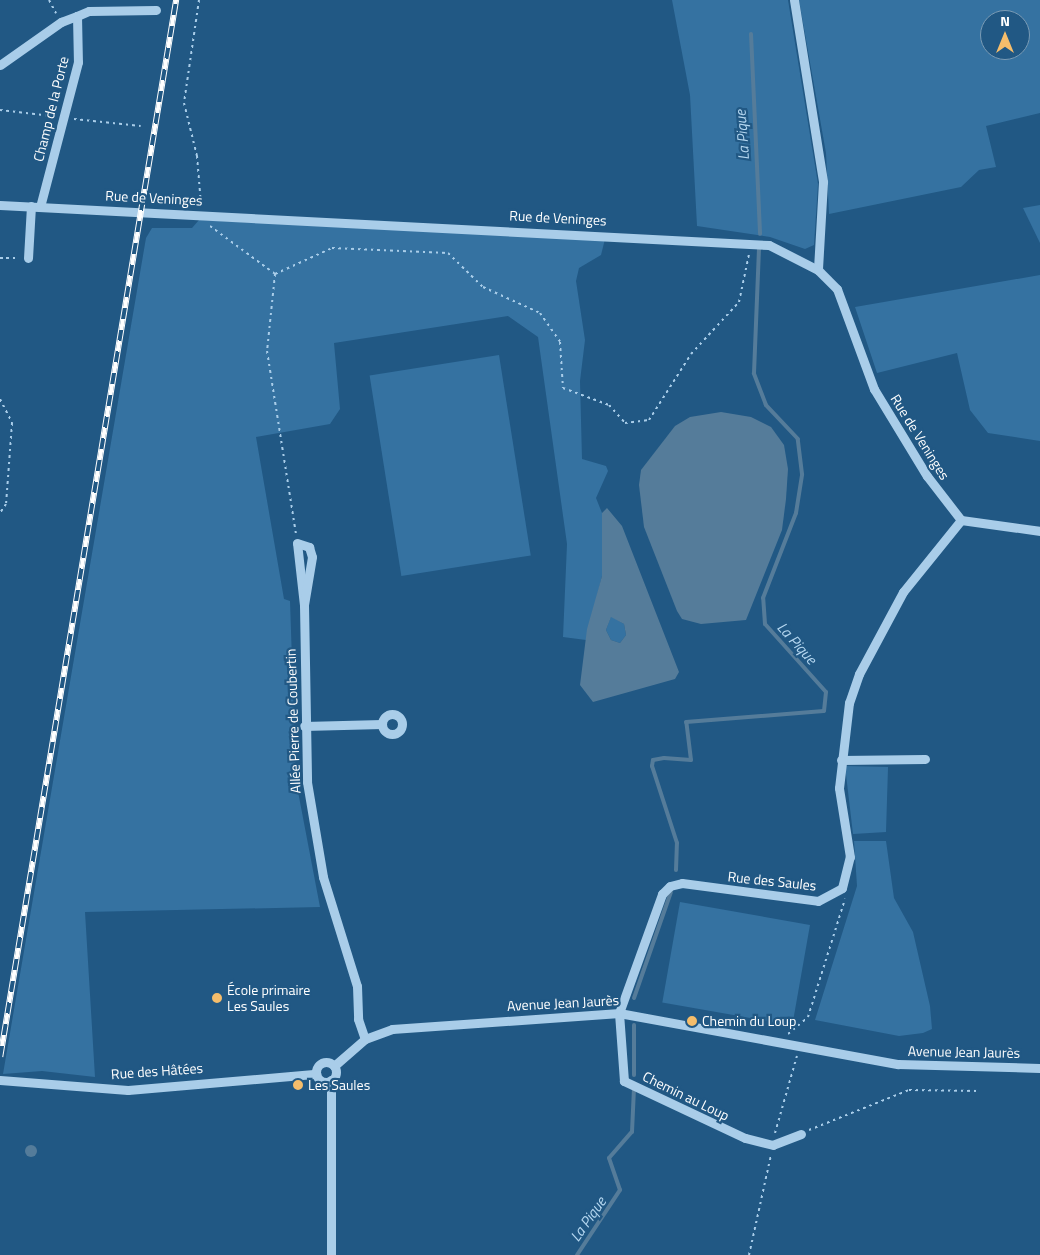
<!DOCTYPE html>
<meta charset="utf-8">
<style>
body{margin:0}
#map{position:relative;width:1040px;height:1255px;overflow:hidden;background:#215884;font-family:"Titillium Web",sans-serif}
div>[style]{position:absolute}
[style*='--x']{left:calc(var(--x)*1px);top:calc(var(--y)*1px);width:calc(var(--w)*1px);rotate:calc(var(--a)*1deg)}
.green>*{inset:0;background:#3572a1;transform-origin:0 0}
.water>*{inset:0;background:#557c9a}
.round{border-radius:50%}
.stream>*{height:4px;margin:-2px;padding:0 2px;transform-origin:2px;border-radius:2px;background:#557c9a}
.path>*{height:2px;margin-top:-1px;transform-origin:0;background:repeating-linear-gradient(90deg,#a9cde9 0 2.5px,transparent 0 6.5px)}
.minor>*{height:9px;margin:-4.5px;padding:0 4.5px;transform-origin:4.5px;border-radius:4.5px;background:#a9cde9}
.minor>.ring{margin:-4.5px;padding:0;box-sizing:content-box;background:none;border:9px solid #a9cde9;border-radius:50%}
.rail>*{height:5.5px;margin-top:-2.75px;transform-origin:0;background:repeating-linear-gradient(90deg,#215884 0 11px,#fff 0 22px);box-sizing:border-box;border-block:1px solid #fff}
.dots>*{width:14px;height:14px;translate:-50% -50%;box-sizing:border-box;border:2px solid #215884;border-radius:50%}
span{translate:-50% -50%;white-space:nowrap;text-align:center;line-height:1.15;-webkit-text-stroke:4.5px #215884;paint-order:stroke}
.street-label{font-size:14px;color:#fff}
.poi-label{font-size:14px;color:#fff}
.left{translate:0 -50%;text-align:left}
.water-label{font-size:15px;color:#b5d7f0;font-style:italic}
.north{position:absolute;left:980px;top:10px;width:50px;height:50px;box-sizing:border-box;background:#215884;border:1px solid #7a9bb5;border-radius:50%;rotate:0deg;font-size:14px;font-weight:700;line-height:20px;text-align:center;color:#fff}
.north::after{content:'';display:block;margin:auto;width:18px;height:22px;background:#f5bd6b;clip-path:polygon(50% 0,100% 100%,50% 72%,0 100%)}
</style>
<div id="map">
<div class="green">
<div style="clip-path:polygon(672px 0,788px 0,818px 184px,814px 245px,805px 249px,770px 237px,697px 226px,690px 95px)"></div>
<div style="clip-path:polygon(evenodd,799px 0,1040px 0,1040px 113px,986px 126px,996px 167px,979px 170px,961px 187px,829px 214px,826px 153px,799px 0,990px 20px,1020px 20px,1020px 50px,990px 50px,990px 20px)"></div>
<div style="clip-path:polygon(1040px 205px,1040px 243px,1023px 208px)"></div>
<div style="clip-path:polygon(199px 220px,605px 239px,601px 255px,579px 268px,576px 281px,585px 340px,580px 381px,582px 459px,606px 466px,608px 471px,596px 498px,602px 513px,602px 576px,586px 640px,563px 637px,567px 544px,538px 337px,508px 316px,334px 343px,340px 409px,330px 424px,256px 437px,284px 599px,290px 601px,296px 781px,320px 907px,85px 912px,95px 1077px,42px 1071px,3px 1074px,146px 238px,152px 228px,192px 228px)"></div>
<div style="clip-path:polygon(1040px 275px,1040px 441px,988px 433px,970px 410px,957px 353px,877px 373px,855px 307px)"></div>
<div style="left:499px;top:355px;width:203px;height:131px;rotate:81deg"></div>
<div style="clip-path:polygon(611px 616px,624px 624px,626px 635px,620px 643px,611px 640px,606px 630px)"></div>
<div style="clip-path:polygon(845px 766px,888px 767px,886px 832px,853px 834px)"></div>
<div style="clip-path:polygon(854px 841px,886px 841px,894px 898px,913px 932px,930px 1006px,932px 1029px,923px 1033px,899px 1036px,815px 1020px,857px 886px)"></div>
<div style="left:680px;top:902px;width:132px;height:102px;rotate:10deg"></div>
</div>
<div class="water">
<div style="clip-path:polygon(721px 412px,751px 417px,771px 427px,784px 445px,788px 469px,786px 499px,782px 530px,746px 620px,701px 624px,682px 619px,677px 611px,644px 527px,639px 485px,641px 470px,675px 426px,690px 417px)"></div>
<div style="clip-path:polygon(evenodd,607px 508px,622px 526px,679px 672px,675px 679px,593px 702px,580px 685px,587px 629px,602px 576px,602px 513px,607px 508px,611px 617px,624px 624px,626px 635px,620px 643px,611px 640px,606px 630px,611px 617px)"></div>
<div class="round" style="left:25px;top:1145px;width:12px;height:12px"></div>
</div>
<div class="stream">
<div style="--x:751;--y:34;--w:200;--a:87.4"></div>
<div style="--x:676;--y:870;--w:27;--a:-88"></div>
<div style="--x:677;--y:843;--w:81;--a:-108"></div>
<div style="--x:652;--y:766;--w:6;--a:-81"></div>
<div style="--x:653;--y:760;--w:11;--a:-10"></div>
<div style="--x:664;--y:758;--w:27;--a:4"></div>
<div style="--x:691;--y:760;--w:38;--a:-97"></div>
<div style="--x:686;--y:722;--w:138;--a:-4.6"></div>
<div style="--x:824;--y:711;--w:19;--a:-84"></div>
<div style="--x:826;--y:692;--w:91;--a:-131.9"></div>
<div style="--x:765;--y:624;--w:26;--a:-94"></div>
<div style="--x:763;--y:598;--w:91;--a:-68.8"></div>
<div style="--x:796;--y:513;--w:39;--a:-81"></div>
<div style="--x:802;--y:474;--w:35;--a:-97"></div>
<div style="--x:798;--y:439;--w:47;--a:-133.3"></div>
<div style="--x:766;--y:405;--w:34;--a:-111"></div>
<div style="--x:754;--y:373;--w:124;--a:-87.7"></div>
<div style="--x:634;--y:998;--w:112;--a:-70.8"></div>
<div style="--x:634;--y:1025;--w:50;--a:90"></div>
<div style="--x:577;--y:1255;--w:78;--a:-56.5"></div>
<div style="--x:620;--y:1190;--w:34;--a:-109"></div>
<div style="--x:609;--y:1158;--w:35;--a:-49"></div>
<div style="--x:632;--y:1132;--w:44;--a:-87.4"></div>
</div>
<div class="path">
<div style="--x:49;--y:0;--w:15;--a:62"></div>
<div style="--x:199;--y:0;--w:104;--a:98.3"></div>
<div style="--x:184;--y:103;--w:55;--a:76.2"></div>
<div style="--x:197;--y:156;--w:49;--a:85.3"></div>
<div style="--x:0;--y:110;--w:52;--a:6.6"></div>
<div style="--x:74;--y:119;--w:67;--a:6"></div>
<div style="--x:210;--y:226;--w:81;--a:36.4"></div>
<div style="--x:275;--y:274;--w:77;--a:95.9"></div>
<div style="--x:267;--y:351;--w:185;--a:81"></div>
<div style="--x:0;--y:258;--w:18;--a:0"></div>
<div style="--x:275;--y:274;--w:63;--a:-24.5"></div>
<div style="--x:332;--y:248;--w:116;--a:2.5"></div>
<div style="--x:448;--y:253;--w:49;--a:44.2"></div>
<div style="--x:483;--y:287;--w:63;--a:24.5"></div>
<div style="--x:540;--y:313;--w:35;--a:55"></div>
<div style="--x:560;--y:342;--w:46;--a:86.3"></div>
<div style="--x:563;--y:388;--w:49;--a:20.3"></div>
<div style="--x:609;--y:405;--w:24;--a:48"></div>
<div style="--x:625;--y:423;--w:24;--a:-7"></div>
<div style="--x:649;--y:420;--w:78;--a:-57.5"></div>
<div style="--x:691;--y:354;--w:71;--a:-47.3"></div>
<div style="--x:739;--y:302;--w:49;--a:-78.2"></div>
<div style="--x:0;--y:399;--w:27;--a:63"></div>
<div style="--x:12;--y:423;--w:81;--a:94.2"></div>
<div style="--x:6;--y:504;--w:11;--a:124"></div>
<div style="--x:788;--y:1034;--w:26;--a:-40"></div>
<div style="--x:808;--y:1017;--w:124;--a:-72.6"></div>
<div style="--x:809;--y:1130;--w:108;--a:-21.8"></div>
<div style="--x:909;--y:1090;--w:70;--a:0.8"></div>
<div style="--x:775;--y:1133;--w:80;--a:-74.1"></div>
<div style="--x:749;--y:1255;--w:102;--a:-77.6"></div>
</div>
<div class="minor">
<div style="--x:794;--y:0;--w:184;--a:80.9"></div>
<div style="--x:823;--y:182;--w:88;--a:93.3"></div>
<div style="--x:77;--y:16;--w:13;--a:-23"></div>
<div style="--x:89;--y:11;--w:67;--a:-0.9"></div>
<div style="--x:0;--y:65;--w:75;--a:-35.2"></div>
<div style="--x:61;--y:22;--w:17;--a:-21"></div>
<div style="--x:77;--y:16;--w:46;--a:88.8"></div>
<div style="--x:78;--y:62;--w:150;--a:104.7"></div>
<div style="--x:0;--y:205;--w:770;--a:2.98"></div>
<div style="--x:769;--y:245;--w:55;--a:27"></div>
<div style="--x:818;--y:270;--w:27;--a:45"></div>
<div style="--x:837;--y:289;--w:107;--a:69.7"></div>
<div style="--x:874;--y:389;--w:102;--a:58.7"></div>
<div style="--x:927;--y:476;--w:56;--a:52.3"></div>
<div style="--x:28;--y:258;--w:52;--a:-86.7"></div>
<div style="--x:961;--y:520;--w:80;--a:7.9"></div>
<div style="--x:304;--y:605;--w:62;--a:-96.4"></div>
<div style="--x:297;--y:543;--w:13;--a:18"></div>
<div style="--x:309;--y:547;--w:10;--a:73"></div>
<div style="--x:312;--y:557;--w:49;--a:99.5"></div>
<div style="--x:304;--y:605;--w:177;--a:89"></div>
<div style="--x:307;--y:782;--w:96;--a:80.4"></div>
<div style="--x:323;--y:877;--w:114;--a:72.7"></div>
<div style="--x:357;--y:986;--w:33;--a:88"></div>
<div style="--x:358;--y:1019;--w:21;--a:71"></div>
<div class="ring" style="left:382px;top:714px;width:11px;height:11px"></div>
<div style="--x:304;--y:726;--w:78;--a:-1.5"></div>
<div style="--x:841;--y:760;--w:84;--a:-0.7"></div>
<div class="ring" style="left:316px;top:1062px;width:11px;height:11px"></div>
<div style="--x:334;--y:1066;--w:41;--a:-41.1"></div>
<div style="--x:365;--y:1039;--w:29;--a:-20"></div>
<div style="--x:392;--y:1029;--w:228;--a:-4"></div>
<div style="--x:619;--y:1013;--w:284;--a:10.4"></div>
<div style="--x:898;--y:1064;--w:142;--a:1.6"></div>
<div style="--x:0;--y:1080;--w:128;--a:4.5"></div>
<div style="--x:128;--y:1090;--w:189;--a:-4.9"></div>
<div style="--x:331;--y:1080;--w:175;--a:90"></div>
<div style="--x:801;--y:1134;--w:30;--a:159"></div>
<div style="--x:773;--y:1145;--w:29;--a:-166"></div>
<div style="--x:745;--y:1138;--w:134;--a:-154.8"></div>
<div style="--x:624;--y:1081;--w:68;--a:-94.2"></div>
<div style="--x:619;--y:1013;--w:127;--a:-70.1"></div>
<div style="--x:662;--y:894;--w:11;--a:-45"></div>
<div style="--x:670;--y:886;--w:12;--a:-14"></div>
<div style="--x:682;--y:883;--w:137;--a:7.5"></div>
<div style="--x:818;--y:901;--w:27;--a:-28"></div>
<div style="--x:842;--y:888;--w:32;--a:-76"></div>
<div style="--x:850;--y:857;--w:70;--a:-99.1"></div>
<div style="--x:839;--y:788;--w:86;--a:-83.3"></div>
<div style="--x:849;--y:703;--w:31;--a:-71"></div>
<div style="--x:859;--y:674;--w:93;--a:-61.8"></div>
<div style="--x:903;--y:592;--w:92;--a:-51.1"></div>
</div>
<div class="rail">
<div style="--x:0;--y:1057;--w:1072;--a:-80.55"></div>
</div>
<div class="dots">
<div style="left:217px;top:998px;background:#f5bd6b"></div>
<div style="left:692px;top:1021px;background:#f5bd6b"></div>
<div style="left:298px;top:1085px;background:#f5bd6b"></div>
</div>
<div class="street-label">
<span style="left:51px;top:109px;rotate:-76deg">Champ de la Porte</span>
<span style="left:154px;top:198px;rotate:3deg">Rue de Veninges</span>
<span style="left:558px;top:218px;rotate:3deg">Rue de Veninges</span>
<span style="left:920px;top:437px;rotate:58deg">Rue de Veninges</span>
<span style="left:293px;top:721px;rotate:-92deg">Allée Pierre de Coubertin</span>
<span style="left:772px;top:881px;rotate:6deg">Rue des Saules</span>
<span style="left:563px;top:1003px;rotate:-3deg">Avenue Jean Jaurès</span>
<span style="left:964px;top:1052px;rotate:1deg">Avenue Jean Jaurès</span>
<span style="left:157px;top:1071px;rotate:-4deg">Rue des Hâtées</span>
<span style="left:686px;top:1096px;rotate:26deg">Chemin au Loup</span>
</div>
<div class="poi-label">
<span class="left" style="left:227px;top:998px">École primaire<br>Les Saules</span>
<span class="left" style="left:702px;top:1021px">Chemin du Loup</span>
<span class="left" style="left:308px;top:1085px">Les Saules</span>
</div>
<div class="water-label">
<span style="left:742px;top:135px;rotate:-94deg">La Pique</span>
<span style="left:797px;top:643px;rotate:48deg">La Pique</span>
<span style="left:588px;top:1219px;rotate:-55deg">La Pique</span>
</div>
<div class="north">N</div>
</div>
